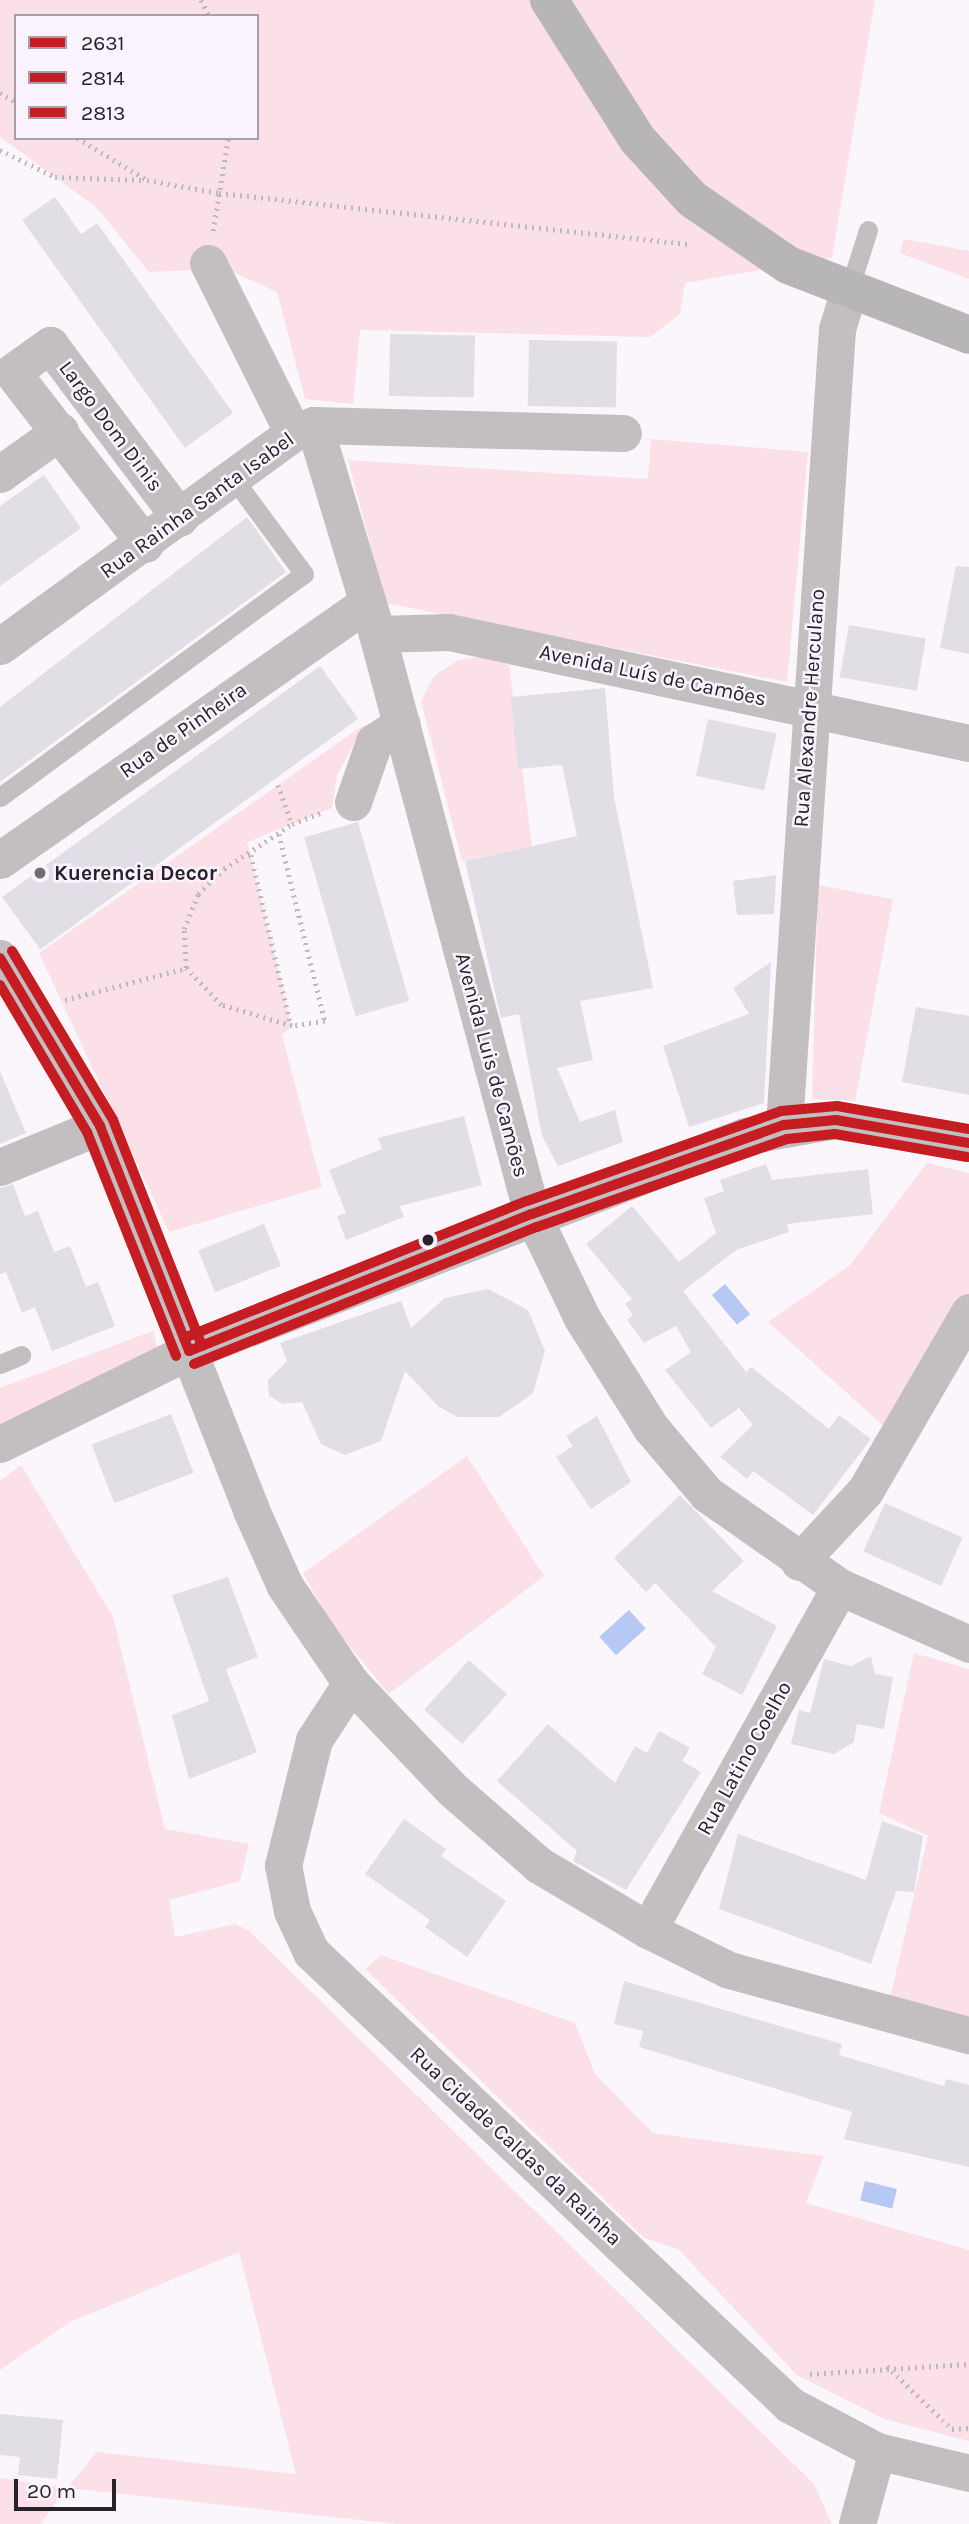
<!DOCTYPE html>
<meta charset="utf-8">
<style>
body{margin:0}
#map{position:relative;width:969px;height:2524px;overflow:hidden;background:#faf6fc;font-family:Karla,sans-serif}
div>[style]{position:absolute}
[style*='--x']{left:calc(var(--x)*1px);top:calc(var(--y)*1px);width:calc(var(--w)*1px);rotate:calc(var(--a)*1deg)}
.green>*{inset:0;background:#fbe0e7}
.water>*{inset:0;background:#b8c8f4;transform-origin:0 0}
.building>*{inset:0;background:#e1dee5;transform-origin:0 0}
.path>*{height:4.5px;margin-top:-2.25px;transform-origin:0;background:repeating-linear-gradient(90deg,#bdbabd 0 2px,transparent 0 7px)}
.lane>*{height:19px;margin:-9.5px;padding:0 9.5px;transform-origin:9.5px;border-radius:9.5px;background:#c3bfc1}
.street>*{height:37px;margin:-18.5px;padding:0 18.5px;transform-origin:18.5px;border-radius:18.5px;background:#c3bfc1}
.secondary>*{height:38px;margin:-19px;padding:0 19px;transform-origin:19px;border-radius:19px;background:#b8b5b7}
.bus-1>*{height:10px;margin:-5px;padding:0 5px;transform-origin:5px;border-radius:5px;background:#c61d23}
.bus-2>*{height:10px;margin:-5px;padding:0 5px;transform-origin:5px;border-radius:5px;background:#c61d23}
.bus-3>*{height:10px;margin:-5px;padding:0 5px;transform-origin:5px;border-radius:5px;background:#c61d23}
.dots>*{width:19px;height:19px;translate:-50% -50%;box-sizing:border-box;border:4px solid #fbf3ff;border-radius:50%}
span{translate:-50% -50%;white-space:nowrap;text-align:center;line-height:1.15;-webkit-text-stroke:5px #fbf3ff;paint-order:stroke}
.street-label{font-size:21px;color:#28232a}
.poi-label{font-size:21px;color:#28232a;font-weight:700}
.left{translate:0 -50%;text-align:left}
.legend{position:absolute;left:14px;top:14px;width:245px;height:126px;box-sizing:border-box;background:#fbf3ff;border:2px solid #a7a0aa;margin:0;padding:9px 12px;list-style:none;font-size:21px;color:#28232a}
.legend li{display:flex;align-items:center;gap:14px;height:35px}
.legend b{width:35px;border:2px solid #a7a0aa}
.scale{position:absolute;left:14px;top:2479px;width:102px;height:32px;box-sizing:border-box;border:4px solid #28232a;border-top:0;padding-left:9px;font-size:21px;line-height:24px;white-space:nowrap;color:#28232a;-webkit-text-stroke:5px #fbf3ff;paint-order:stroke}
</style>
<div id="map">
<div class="green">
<div style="clip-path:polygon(evenodd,0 0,875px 0,832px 258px,685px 283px,680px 314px,650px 337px,360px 330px,353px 404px,305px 399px,277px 292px,226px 269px,149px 272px,96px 207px,0 137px,0 0,16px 16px,257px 16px,257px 138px,16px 138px,16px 16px)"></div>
<div style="clip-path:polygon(904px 239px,969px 251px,969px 279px,900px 253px)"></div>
<div style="clip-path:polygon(651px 439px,808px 452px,787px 682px,386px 603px,348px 460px,648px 479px)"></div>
<div style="clip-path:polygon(483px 656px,509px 665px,532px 846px,462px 861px,421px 701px,434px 676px,457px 661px)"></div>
<div style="clip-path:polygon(365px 724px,337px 775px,332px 808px,247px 842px,292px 1026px,282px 1035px,322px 1187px,169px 1232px,39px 953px)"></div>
<div style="clip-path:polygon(818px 885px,893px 899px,855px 1101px,812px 1099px)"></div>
<div style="clip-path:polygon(927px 1163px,969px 1173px,969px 1294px,887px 1429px,768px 1322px,849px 1266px)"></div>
<div style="clip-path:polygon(153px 1331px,157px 1348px,0 1426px,0 1388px)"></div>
<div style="clip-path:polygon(467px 1456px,544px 1576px,389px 1694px,333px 1626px,303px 1573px)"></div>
<div style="clip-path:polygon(21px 1465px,113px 1617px,165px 1829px,249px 1844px,240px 1881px,169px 1900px,175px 1937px,235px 1924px,248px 1930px,814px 2484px,832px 2524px,397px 2524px,67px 2488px,40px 2524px,0 2524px,0 2478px,67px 2488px,97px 2452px,296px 2474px,239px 2252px,70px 2322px,0 2370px,0 1481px)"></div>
<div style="clip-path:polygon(914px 1653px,969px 1669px,969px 2019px,890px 1998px,928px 1836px,879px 1813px)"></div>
<div style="clip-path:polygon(381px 1955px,575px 2023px,595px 2074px,653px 2133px,824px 2156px,806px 2203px,969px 2250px,969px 2441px,884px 2419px,797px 2375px,678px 2249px,644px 2238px,365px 1969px)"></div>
</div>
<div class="water">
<div style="left:725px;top:1284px;width:39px;height:17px;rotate:50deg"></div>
<div style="left:629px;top:1610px;width:25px;height:40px;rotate:48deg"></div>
<div style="left:865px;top:2181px;width:33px;height:20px;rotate:14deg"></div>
</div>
<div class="building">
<div style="clip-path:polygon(55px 197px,81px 234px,97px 223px,233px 413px,185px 448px,22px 220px)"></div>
<div style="left:390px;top:334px;width:85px;height:62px;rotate:1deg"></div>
<div style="left:529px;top:340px;width:88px;height:66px;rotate:1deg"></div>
<div style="clip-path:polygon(44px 475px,81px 528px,0 586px,0 506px)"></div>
<div style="clip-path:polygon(247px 517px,286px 572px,0 782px,0 707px)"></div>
<div style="clip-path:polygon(956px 566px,969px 567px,969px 654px,940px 648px)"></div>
<div style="left:849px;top:625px;width:78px;height:53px;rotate:10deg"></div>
<div style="left:320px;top:666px;width:65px;height:393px;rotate:54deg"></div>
<div style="clip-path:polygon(605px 688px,614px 797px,653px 988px,580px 1001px,593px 1060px,557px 1068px,580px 1122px,615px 1110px,623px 1142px,558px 1166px,542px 1136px,519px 1014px,501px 1018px,465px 861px,577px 836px,562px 765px,518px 769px,511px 697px)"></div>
<div style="left:708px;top:719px;width:70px;height:58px;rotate:12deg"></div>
<div style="left:358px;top:822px;width:186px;height:56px;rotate:74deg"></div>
<div style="clip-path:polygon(776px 875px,774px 914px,737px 915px,733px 881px)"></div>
<div style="clip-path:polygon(771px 962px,764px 1103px,689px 1127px,663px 1046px,749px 1014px,733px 988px)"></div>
<div style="clip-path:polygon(916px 1007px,969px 1016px,969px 1095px,902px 1082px)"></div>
<div style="clip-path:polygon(0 1071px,26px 1133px,0 1144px)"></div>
<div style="clip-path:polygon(464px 1116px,482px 1185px,400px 1206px,404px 1217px,346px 1240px,337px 1216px,346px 1213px,329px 1170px,382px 1149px,378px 1138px)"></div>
<div style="clip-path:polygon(766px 1164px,772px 1180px,868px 1169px,873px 1214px,787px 1224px,789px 1232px,736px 1250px,683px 1291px,746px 1372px,751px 1367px,829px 1429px,839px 1415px,871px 1439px,813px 1515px,753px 1471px,747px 1479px,720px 1457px,753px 1425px,739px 1408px,711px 1428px,665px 1370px,691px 1352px,676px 1326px,644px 1343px,627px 1320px,633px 1315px,625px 1304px,632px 1299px,586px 1244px,632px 1206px,679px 1262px,716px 1233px,704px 1198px,724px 1191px,720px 1180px)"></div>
<div style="clip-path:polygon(13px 1184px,25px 1216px,38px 1211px,54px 1252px,70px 1246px,86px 1287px,98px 1282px,115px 1326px,52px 1351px,35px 1307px,22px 1313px,6px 1272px,0 1274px,0 1188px)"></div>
<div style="left:264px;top:1224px;width:45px;height:71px;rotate:68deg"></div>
<div style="clip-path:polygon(488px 1289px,528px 1310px,545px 1351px,533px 1393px,499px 1417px,458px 1417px,439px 1407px,405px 1371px,381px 1441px,345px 1455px,321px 1444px,302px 1402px,283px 1404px,269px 1396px,268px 1380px,287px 1361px,280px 1343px,401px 1301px,411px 1328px,445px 1298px)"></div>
<div style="left:171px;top:1414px;width:63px;height:85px;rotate:69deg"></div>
<div style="clip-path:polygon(597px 1416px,631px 1482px,591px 1509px,556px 1457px,573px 1446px,566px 1436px)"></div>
<div style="clip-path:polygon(680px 1495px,744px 1561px,712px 1591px,777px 1626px,742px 1695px,702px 1674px,716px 1647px,655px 1583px,646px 1592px,614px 1558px)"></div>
<div style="left:885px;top:1503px;width:85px;height:53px;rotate:24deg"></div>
<div style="clip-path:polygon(228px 1577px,258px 1657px,226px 1669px,257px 1752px,189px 1779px,172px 1715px,209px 1701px,172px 1595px)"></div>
<div style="clip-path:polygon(871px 1656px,875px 1674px,893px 1677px,884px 1729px,857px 1724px,854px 1742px,834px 1754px,791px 1744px,799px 1710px,810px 1713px,824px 1659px,851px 1666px)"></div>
<div style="left:469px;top:1660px;width:51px;height:67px;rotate:42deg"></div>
<div style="clip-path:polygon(548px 1724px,615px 1783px,635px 1746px,647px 1753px,659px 1731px,690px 1748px,682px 1761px,701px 1772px,626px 1890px,573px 1861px,577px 1851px,497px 1781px)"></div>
<div style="clip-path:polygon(404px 1819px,446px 1849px,441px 1856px,506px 1901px,467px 1957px,425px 1927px,430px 1920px,365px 1874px)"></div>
<div style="clip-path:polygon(882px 1821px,923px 1836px,914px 1892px,896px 1891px,871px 1964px,719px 1909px,738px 1834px,866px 1880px)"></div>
<div style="clip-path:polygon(624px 1981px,842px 2044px,839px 2055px,944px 2086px,946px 2079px,969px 2085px,969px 2167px,844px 2139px,852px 2112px,639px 2047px,643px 2031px,614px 2024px)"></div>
<div style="clip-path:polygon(0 2414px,63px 2420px,57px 2479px,18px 2475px,20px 2457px,0 2455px)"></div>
</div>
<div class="path">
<div style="--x:201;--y:0;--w:18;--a:63"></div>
<div style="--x:0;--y:93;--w:18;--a:29"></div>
<div style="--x:77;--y:138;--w:82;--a:31"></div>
<div style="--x:147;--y:180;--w:73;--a:10.2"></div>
<div style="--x:219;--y:193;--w:474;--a:6.2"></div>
<div style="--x:0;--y:150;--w:61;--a:26.1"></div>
<div style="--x:55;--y:177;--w:88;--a:2"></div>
<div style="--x:213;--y:231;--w:94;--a:-80.8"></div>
<div style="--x:278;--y:785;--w:41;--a:70.3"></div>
<div style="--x:279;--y:834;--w:193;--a:76.2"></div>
<div style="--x:325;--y:1021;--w:33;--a:171"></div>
<div style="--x:292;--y:1026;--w:74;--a:-163.5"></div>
<div style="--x:221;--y:1005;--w:51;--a:-133.4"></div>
<div style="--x:186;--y:968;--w:39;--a:-93"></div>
<div style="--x:184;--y:929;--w:38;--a:-68"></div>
<div style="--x:198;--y:894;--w:36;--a:-44"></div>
<div style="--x:224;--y:869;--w:82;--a:-33.5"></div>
<div style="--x:292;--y:824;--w:31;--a:-21"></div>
<div style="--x:251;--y:855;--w:175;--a:76.8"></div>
<div style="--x:65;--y:1000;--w:125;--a:-14.8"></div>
<div style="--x:887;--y:2366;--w:91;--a:44.1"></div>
<div style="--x:952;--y:2429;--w:17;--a:-3"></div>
<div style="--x:810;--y:2374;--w:159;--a:-3.6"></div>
</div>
<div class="lane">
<div style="--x:848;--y:293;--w:66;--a:-72.4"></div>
<div style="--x:0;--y:797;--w:377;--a:-36.3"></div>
<div style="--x:304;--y:574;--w:119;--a:-126.5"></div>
<div style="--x:0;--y:1364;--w:23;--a:-23"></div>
</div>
<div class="street">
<div style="--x:208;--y:263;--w:190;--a:63.4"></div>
<div style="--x:314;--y:425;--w:218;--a:73.2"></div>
<div style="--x:377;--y:634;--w:600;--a:75.04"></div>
<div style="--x:532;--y:1214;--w:115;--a:64.3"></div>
<div style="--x:582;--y:1318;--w:130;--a:57.9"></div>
<div style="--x:651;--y:1428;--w:87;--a:49.7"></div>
<div style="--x:707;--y:1494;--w:162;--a:35"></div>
<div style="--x:840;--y:1587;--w:141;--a:23.8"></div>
<div style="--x:0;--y:474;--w:74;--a:-35.6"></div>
<div style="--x:145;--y:544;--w:217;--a:-127.7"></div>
<div style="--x:12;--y:372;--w:47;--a:-35.4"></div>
<div style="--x:50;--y:345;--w:216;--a:53.1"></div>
<div style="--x:377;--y:634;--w:72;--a:-1.6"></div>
<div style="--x:449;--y:632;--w:532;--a:12.05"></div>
<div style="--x:0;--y:646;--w:362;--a:-36"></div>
<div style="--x:293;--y:433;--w:22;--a:-21"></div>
<div style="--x:314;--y:425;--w:309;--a:1.5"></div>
<div style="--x:353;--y:802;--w:64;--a:-70.7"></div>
<div style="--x:374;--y:742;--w:33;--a:-33"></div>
<div style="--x:0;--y:860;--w:449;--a:-35"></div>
<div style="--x:0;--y:958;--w:196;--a:59.2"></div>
<div style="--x:100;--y:1126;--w:413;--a:68.5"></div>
<div style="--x:251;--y:1510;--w:83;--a:65.9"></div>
<div style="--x:285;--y:1586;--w:117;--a:55.8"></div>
<div style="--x:351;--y:1683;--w:148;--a:46.4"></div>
<div style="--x:453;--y:1790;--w:114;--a:41.1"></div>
<div style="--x:539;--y:1865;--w:127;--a:30.8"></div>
<div style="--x:648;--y:1930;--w:90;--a:26.3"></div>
<div style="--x:729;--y:1970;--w:249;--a:15.2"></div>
<div style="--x:784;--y:1125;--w:798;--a:-86.19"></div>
<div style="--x:837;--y:329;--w:38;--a:-73"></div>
<div style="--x:0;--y:1167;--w:108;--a:-22.3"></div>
<div style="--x:0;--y:1444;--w:211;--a:-26.2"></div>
<div style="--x:189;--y:1351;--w:596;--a:-21.14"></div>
<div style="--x:745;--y:1136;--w:92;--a:-10"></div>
<div style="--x:836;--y:1120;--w:135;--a:9.8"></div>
<div style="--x:799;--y:1562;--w:97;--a:-47.1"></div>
<div style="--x:865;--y:1491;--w:207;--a:-59.8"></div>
<div style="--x:351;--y:1683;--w:68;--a:123"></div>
<div style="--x:314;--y:1740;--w:129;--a:103.9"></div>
<div style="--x:283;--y:1865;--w:47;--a:78.9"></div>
<div style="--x:292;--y:1911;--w:45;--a:65.1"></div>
<div style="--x:311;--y:1952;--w:659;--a:43.4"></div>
<div style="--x:790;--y:2405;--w:98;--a:27.9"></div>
<div style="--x:877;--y:2451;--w:95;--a:13.4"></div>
<div style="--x:648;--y:1930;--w:393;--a:-60.8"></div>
<div style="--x:857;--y:2524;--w:76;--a:-74.7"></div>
</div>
<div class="secondary">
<div style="--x:549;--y:0;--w:166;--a:57.6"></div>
<div style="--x:638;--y:140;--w:80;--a:47.5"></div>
<div style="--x:692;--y:199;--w:116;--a:34.5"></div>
<div style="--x:788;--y:265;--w:194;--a:21.1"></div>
</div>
<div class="bus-1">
<div style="--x:0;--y:958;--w:196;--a:59.2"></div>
<div style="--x:100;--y:1126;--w:242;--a:68.4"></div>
<div style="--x:189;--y:1351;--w:369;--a:-21.8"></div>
<div style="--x:532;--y:1214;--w:267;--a:-19.5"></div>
<div style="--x:784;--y:1125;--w:52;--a:-5.5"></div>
<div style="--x:836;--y:1120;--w:135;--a:9.8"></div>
</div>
<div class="bus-2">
<div style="--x:0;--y:985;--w:171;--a:59.4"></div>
<div style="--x:87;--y:1132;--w:241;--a:68.3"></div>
<div style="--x:194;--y:1364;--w:369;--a:-21.8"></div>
<div style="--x:537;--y:1227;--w:265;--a:-19.4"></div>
<div style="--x:787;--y:1139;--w:48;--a:-5.9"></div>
<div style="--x:835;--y:1134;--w:134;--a:9.9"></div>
</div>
<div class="bus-3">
<div style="--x:12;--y:951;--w:197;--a:59.1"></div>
<div style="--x:113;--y:1120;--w:243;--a:68.5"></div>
<div style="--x:184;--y:1338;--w:369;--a:-21.8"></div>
<div style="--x:527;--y:1201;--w:269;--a:-19.5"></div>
<div style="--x:781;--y:1111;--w:56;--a:-5.1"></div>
<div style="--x:837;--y:1106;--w:134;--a:9.9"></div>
</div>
<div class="dots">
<div style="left:40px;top:873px;background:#726d74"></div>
<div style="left:428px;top:1240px;background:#28232a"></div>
</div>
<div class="street-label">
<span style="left:111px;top:426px;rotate:53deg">Largo Dom Dinis</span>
<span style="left:197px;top:505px;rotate:-36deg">Rua Rainha Santa Isabel</span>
<span style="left:653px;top:675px;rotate:12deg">Avenida Luís de Camões</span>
<span style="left:809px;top:708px;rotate:-86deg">Rua Alexandre Herculano</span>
<span style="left:183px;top:730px;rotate:-35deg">Rua de Pinheira</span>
<span style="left:492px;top:1065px;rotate:75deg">Avenida Luis de Camões</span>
<span style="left:744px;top:1758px;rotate:-61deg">Rua Latino Coelho</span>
<span style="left:516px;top:2146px;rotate:43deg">Rua Cidade Caldas da Rainha</span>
</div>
<div class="poi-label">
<span class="left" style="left:54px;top:873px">Kuerencia Decor</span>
</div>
<ul class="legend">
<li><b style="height:9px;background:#c61d23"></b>2631</li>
<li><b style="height:9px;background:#c61d23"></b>2814</li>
<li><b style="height:9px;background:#c61d23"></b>2813</li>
</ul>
<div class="scale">20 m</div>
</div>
